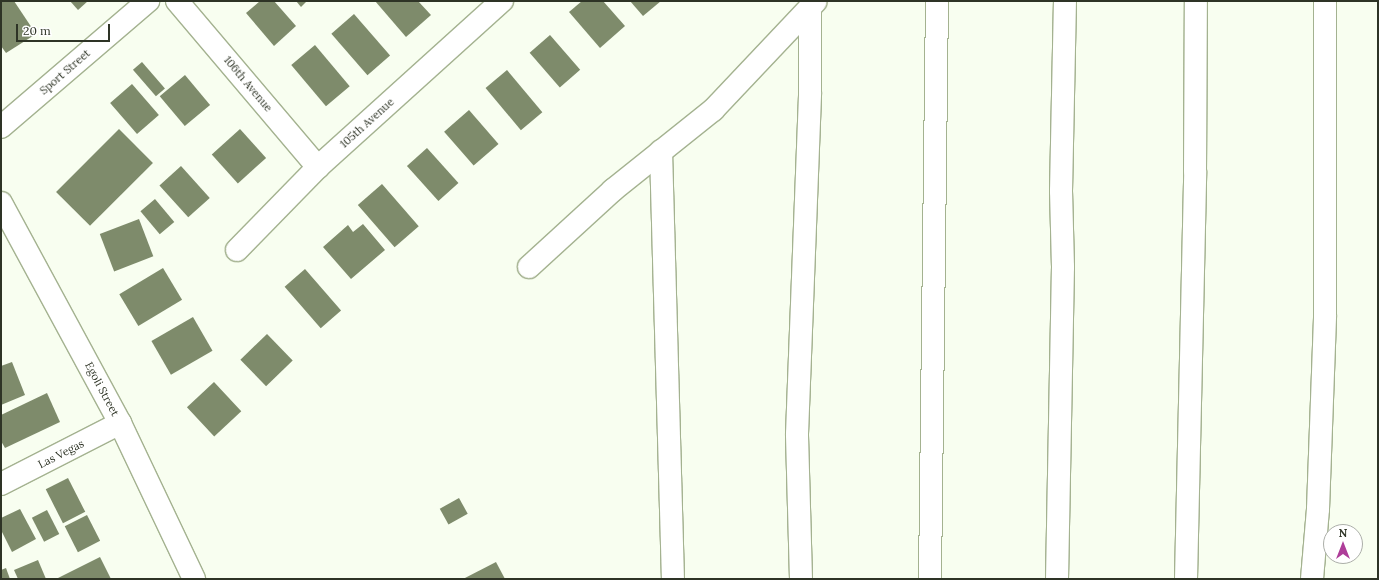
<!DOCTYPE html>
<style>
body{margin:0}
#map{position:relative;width:1379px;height:580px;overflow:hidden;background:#f8fef0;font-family:Lora,serif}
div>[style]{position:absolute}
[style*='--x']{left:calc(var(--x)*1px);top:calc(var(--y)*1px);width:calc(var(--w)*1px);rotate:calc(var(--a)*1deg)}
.building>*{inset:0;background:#7e8b6b;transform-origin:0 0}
.roads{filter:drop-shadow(1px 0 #a4b290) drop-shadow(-1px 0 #a4b290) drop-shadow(0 1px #a4b290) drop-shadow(0 -1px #a4b290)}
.minor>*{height:22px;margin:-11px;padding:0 11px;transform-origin:11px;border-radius:11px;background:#fff}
span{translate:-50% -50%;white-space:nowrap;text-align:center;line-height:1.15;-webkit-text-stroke:3.5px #fff;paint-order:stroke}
.street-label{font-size:11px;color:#2e3426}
.frame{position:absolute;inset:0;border:2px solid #2e3426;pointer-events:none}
.north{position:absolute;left:1323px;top:524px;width:40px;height:40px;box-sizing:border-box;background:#fff;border:1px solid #abaea8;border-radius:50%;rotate:0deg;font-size:11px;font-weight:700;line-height:16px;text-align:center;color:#2e3426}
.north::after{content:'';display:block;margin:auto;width:14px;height:18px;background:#ae3d99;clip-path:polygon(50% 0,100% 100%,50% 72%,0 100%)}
.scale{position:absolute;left:16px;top:24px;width:94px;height:18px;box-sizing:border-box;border:2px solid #2e3426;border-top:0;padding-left:5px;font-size:12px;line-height:14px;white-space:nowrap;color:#2e3426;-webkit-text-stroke:3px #fff;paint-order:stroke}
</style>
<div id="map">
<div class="building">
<div style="clip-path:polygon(1px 1px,14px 1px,36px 34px,6px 53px,1px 46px)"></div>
<div style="clip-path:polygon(70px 1px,88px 1px,78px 10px)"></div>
<div style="clip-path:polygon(260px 1px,274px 1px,296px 26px,274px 46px,246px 13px)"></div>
<div style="clip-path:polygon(296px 1px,307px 1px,301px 7px)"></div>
<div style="clip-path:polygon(375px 1px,418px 1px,431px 15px,406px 37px)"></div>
<div style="clip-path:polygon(582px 1px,603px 1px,625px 26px,600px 48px,569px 12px)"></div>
<div style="clip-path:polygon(630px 1px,661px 1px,643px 16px)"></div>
<div style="left:354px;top:14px;width:55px;height:30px;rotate:49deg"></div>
<div style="left:550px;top:35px;width:46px;height:27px;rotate:49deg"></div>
<div style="left:315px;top:45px;width:54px;height:31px;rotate:50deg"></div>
<div style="left:142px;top:62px;width:35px;height:12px;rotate:49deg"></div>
<div style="left:507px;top:70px;width:55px;height:28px;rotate:50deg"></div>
<div style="left:185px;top:75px;width:39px;height:33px;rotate:50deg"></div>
<div style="left:132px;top:84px;width:41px;height:29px;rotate:49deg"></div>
<div style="left:469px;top:110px;width:45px;height:33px;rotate:49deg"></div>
<div style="left:119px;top:129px;width:48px;height:89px;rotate:45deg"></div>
<div style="left:240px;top:129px;width:39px;height:38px;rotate:48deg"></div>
<div style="left:427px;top:148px;width:47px;height:27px;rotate:48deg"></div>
<div style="left:181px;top:166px;width:43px;height:29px;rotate:48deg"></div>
<div style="left:382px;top:184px;width:56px;height:32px;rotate:49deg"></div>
<div style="left:155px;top:199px;width:30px;height:19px;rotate:50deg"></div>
<div style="left:139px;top:219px;width:40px;height:42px;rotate:69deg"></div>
<div style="clip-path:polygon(363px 224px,385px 250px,351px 279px,323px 247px,348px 225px,353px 232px)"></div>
<div style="left:163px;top:268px;width:37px;height:51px;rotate:59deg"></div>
<div style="left:305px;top:269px;width:55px;height:27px;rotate:49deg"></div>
<div style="left:193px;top:317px;width:39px;height:48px;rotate:60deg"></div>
<div style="left:267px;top:334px;width:37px;height:37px;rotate:46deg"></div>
<div style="clip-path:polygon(12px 362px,25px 395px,1px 405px,1px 366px)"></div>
<div style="left:214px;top:382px;width:40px;height:37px;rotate:47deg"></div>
<div style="clip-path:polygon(47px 393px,60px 422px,5px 448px,1px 441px,1px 415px)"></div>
<div style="left:68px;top:478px;width:38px;height:25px;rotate:63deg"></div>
<div style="left:459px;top:498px;width:18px;height:22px;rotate:61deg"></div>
<div style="clip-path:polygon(20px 509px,36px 539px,12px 552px,1px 530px,1px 518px)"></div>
<div style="left:47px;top:510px;width:27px;height:17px;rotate:63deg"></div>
<div style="left:87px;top:515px;width:29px;height:25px;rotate:63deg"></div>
<div style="clip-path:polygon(100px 557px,111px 579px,56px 579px)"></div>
<div style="clip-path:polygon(38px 560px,46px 579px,18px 579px,14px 570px)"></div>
<div style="clip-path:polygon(496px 562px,505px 579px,463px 579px)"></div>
<div style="clip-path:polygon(6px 568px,10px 579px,1px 579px,1px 570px)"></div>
</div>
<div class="roads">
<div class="minor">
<div style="--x:177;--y:1;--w:218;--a:49.7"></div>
<div style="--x:1;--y:127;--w:194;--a:-40.6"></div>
<div style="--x:661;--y:151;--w:428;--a:88.4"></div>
<div style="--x:1;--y:203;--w:250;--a:61.6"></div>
<div style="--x:120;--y:423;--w:173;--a:64.6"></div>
<div style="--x:237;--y:250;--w:116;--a:-45.7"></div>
<div style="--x:318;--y:167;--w:248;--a:-42.1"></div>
<div style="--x:529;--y:267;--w:114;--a:-42.5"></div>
<div style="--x:613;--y:190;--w:128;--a:-38.7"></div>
<div style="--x:713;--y:110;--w:149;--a:-46.6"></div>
<div style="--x:1;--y:484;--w:134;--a:-27.1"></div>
<div style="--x:801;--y:579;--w:145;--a:-91.6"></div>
<div style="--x:797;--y:434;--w:342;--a:-87.8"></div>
<div style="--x:810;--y:92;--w:85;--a:-90"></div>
<div style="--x:930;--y:579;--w:578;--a:-89.31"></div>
<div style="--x:1057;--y:579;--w:312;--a:-88.9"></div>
<div style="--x:1063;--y:267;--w:76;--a:-91.5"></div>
<div style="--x:1061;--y:191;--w:190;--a:-88.8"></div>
<div style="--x:1186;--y:579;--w:408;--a:-88.7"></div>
<div style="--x:1195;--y:171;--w:170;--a:-89.7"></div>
<div style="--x:1312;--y:579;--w:70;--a:-85.1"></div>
<div style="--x:1318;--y:509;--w:194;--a:-87.9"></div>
<div style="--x:1325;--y:315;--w:314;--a:-90"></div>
</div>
</div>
<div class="street-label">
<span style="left:65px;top:72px;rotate:-41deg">Sport Street</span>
<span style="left:248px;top:84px;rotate:50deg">106th Avenue</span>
<span style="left:367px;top:123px;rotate:-42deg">105th Avenue</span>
<span style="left:102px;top:389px;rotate:62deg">Egoli Street</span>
<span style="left:61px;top:454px;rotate:-27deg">Las Vegas</span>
</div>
<div class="frame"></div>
<div class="north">N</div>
<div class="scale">20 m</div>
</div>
